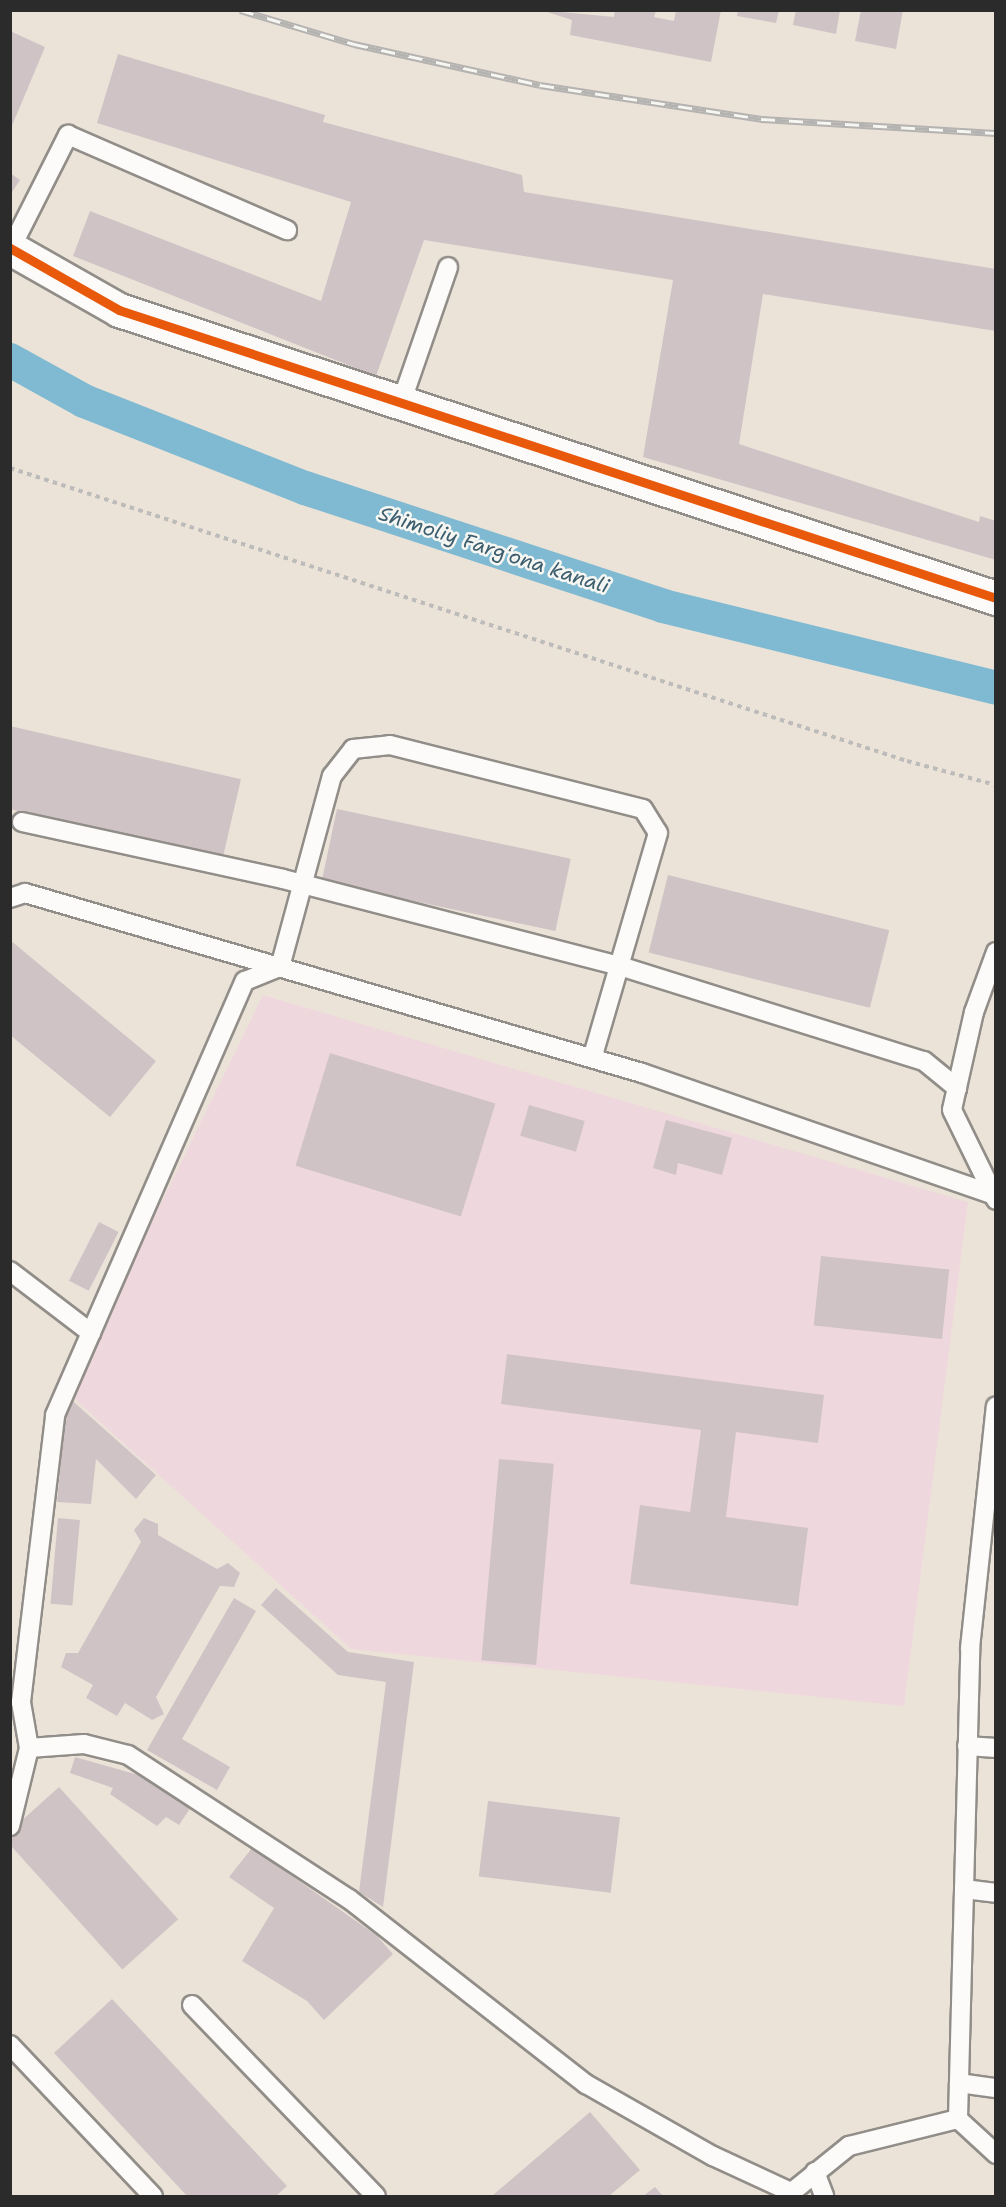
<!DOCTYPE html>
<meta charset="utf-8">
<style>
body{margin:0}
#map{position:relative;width:1006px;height:2207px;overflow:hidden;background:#ece3d8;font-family:"Shantell Sans",sans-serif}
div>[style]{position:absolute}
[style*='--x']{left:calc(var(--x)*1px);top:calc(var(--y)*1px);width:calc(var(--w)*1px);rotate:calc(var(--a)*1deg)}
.built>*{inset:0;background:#efd8dd}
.canal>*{height:34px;margin:-17px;padding:0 17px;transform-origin:17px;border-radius:17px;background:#80bad2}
.building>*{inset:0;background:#cfc3c6;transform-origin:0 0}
.path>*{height:4px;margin-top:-2px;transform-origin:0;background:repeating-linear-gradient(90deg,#bdbcba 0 4.5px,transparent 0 9px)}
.roads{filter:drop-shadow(2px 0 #918d88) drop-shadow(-2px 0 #918d88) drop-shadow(0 2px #918d88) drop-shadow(0 -2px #918d88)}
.lane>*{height:18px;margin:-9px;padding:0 9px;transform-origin:9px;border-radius:9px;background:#fcfbf9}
.street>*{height:33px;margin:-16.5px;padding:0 16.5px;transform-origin:16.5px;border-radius:16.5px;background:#fcfbf9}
.rail>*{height:7px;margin-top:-3.5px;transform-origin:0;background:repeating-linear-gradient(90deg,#f6f6f2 0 14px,#b4b3b1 0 28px);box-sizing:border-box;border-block:2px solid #b4b3b1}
.cycleway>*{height:9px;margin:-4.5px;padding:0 4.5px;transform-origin:4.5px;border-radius:4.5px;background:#e8590c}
span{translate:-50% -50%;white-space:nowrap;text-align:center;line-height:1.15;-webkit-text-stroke:5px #f6f6f2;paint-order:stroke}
.water-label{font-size:20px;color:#3b5d6d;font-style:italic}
.frame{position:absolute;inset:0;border:12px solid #2b2b2b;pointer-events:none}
</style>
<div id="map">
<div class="built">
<div style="clip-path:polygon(263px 995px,968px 1202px,904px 1706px,351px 1649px,68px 1393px)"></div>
</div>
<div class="canal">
<div style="--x:10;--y:360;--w:85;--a:29"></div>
<div style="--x:84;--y:401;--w:238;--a:21.5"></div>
<div style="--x:305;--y:488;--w:377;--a:18.2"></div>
<div style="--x:663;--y:606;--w:343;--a:13.8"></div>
</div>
<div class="building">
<div style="clip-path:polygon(541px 10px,614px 17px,615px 10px,656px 10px,654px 17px,674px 21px,676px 10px,721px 10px,711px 62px,570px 35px,572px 20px)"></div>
<div style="clip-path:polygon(738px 10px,779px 10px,776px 23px,737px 16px)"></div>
<div style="clip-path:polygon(796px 10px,840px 10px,836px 34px,793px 25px)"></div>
<div style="clip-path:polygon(861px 10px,903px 10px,896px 49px,855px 41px)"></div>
<div style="clip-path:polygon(10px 31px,45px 47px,11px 128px,10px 128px)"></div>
<div style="clip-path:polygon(118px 54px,325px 115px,323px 122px,522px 175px,524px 192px,996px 269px,996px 331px,763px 294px,739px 444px,979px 522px,980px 516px,996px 521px,996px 560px,643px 457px,673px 280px,424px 240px,376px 376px,73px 256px,90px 211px,321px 301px,351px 202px,97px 123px)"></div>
<div style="clip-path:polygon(10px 173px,20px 180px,10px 195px)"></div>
<div style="left:10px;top:726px;width:237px;height:81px;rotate:13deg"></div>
<div style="left:337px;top:809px;width:239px;height:74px;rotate:12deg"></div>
<div style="left:668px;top:875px;width:228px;height:80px;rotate:14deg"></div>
<div style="clip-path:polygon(10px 940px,156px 1061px,110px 1117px,10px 1035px)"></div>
<div style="left:330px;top:1053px;width:173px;height:118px;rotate:17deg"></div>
<div style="left:529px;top:1105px;width:58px;height:32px;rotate:16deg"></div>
<div style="clip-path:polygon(666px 1120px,732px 1138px,722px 1175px,678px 1163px,676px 1175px,653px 1168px)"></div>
<div style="left:99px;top:1222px;width:22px;height:66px;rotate:27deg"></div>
<div style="left:821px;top:1256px;width:129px;height:70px;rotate:6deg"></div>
<div style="clip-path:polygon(507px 1354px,824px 1395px,818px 1443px,736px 1432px,726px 1517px,808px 1528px,798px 1606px,630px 1584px,640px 1505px,690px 1512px,701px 1430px,501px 1404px)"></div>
<div style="clip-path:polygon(67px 1396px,156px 1475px,136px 1499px,96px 1459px,91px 1504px,57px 1502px)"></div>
<div style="left:499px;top:1459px;width:55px;height:202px;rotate:5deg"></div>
<div style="left:58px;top:1518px;width:22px;height:86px;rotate:5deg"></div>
<div style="clip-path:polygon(144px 1518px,158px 1524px,158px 1535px,217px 1569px,228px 1563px,240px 1573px,234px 1587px,220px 1586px,156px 1697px,164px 1714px,152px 1720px,125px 1703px,117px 1716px,86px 1698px,93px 1685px,61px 1667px,66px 1653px,78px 1653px,141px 1542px,134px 1530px)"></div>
<div style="clip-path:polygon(276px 1588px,348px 1652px,414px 1662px,383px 1907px,359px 1892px,386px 1682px,338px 1675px,261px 1605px)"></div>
<div style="clip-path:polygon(234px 1598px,256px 1611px,182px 1739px,230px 1767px,217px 1790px,147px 1750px)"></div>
<div style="clip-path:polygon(75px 1757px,156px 1780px,191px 1807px,179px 1825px,166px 1817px,157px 1826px,110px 1794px,113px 1788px,70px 1773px)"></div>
<div style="left:59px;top:1787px;width:178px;height:75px;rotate:48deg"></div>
<div style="left:488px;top:1801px;width:133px;height:76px;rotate:7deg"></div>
<div style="clip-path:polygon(252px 1848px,376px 1935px,393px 1954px,324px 2020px,307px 2001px,242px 1961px,274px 1908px,229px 1877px)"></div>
<div style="clip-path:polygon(112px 1999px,287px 2186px,276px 2196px,187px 2196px,54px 2053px)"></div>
<div style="clip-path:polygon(590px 2112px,640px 2170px,609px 2196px,492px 2196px)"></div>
<div style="clip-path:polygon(655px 2187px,663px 2196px,643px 2196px)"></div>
</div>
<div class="path">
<div style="--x:10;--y:468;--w:944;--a:18.09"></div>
<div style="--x:907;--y:761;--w:92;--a:15.1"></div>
</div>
<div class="roads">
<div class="lane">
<div style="--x:11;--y:248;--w:127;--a:-63.2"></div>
<div style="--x:68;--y:135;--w:239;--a:23.5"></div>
<div style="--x:400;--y:406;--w:147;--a:-70.9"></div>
<div style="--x:22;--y:822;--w:267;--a:12.3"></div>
<div style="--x:283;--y:879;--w:348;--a:14.5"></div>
<div style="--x:620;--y:966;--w:318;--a:17.4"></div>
<div style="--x:924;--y:1061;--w:43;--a:39.3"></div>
<div style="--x:10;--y:898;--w:16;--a:-18"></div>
<div style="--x:25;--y:893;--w:643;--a:16.26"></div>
<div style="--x:642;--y:1073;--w:373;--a:19.1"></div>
<div style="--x:996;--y:952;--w:64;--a:110.1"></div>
<div style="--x:974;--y:1012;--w:100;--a:102.7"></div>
<div style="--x:952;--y:1110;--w:100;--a:63.9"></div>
<div style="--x:10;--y:1271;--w:102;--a:37.4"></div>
<div style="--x:967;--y:1746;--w:29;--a:4"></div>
<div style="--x:29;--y:1748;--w:47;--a:-99.9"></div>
<div style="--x:21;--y:1702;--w:289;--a:-83.2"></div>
<div style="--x:55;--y:1415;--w:474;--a:-66.4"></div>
<div style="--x:245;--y:981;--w:38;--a:-22"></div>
<div style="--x:280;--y:967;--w:198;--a:-74.8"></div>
<div style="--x:332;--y:776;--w:34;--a:-52"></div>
<div style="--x:353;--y:749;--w:37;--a:-6"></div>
<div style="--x:390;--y:745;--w:261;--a:14.2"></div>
<div style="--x:643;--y:809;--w:28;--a:58"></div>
<div style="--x:658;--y:833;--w:234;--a:106.3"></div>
<div style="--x:10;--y:1826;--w:80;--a:-76.3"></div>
<div style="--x:29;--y:1748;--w:55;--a:-4.2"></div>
<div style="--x:84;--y:1744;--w:45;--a:14"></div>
<div style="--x:128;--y:1755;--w:264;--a:33.1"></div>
<div style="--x:349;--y:1899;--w:301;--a:38"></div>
<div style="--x:586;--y:2084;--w:146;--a:29.6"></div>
<div style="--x:713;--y:2156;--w:86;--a:24.8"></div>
<div style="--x:964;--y:1889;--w:32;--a:7"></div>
<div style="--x:192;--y:2005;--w:265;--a:46.1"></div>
<div style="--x:10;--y:2045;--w:208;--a:46.6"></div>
<div style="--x:959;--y:2083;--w:37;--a:8"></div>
<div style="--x:958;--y:2119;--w:471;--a:-88.5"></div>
<div style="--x:970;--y:1648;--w:243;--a:-83.9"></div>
<div style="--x:815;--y:2172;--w:26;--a:69"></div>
<div style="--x:787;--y:2196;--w:80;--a:-38.9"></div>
<div style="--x:849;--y:2146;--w:112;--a:-13.9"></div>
<div style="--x:958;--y:2119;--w:52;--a:42.6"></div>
</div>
<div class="street">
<div style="--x:10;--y:248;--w:125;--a:29.6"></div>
<div style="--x:119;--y:310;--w:923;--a:18.18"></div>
</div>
</div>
<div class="rail">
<div style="--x:240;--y:10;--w:119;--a:16.6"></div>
<div style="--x:354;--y:44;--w:190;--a:12.4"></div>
<div style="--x:540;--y:85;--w:224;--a:8.7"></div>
<div style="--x:761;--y:119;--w:235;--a:3.4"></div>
</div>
<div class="cycleway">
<div style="--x:10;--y:248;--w:125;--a:29.6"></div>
<div style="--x:119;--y:310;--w:923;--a:18.18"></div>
</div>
<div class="water-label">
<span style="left:494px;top:550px;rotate:18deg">Shimoliy Fargʻona kanali</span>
</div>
<div class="frame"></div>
</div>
